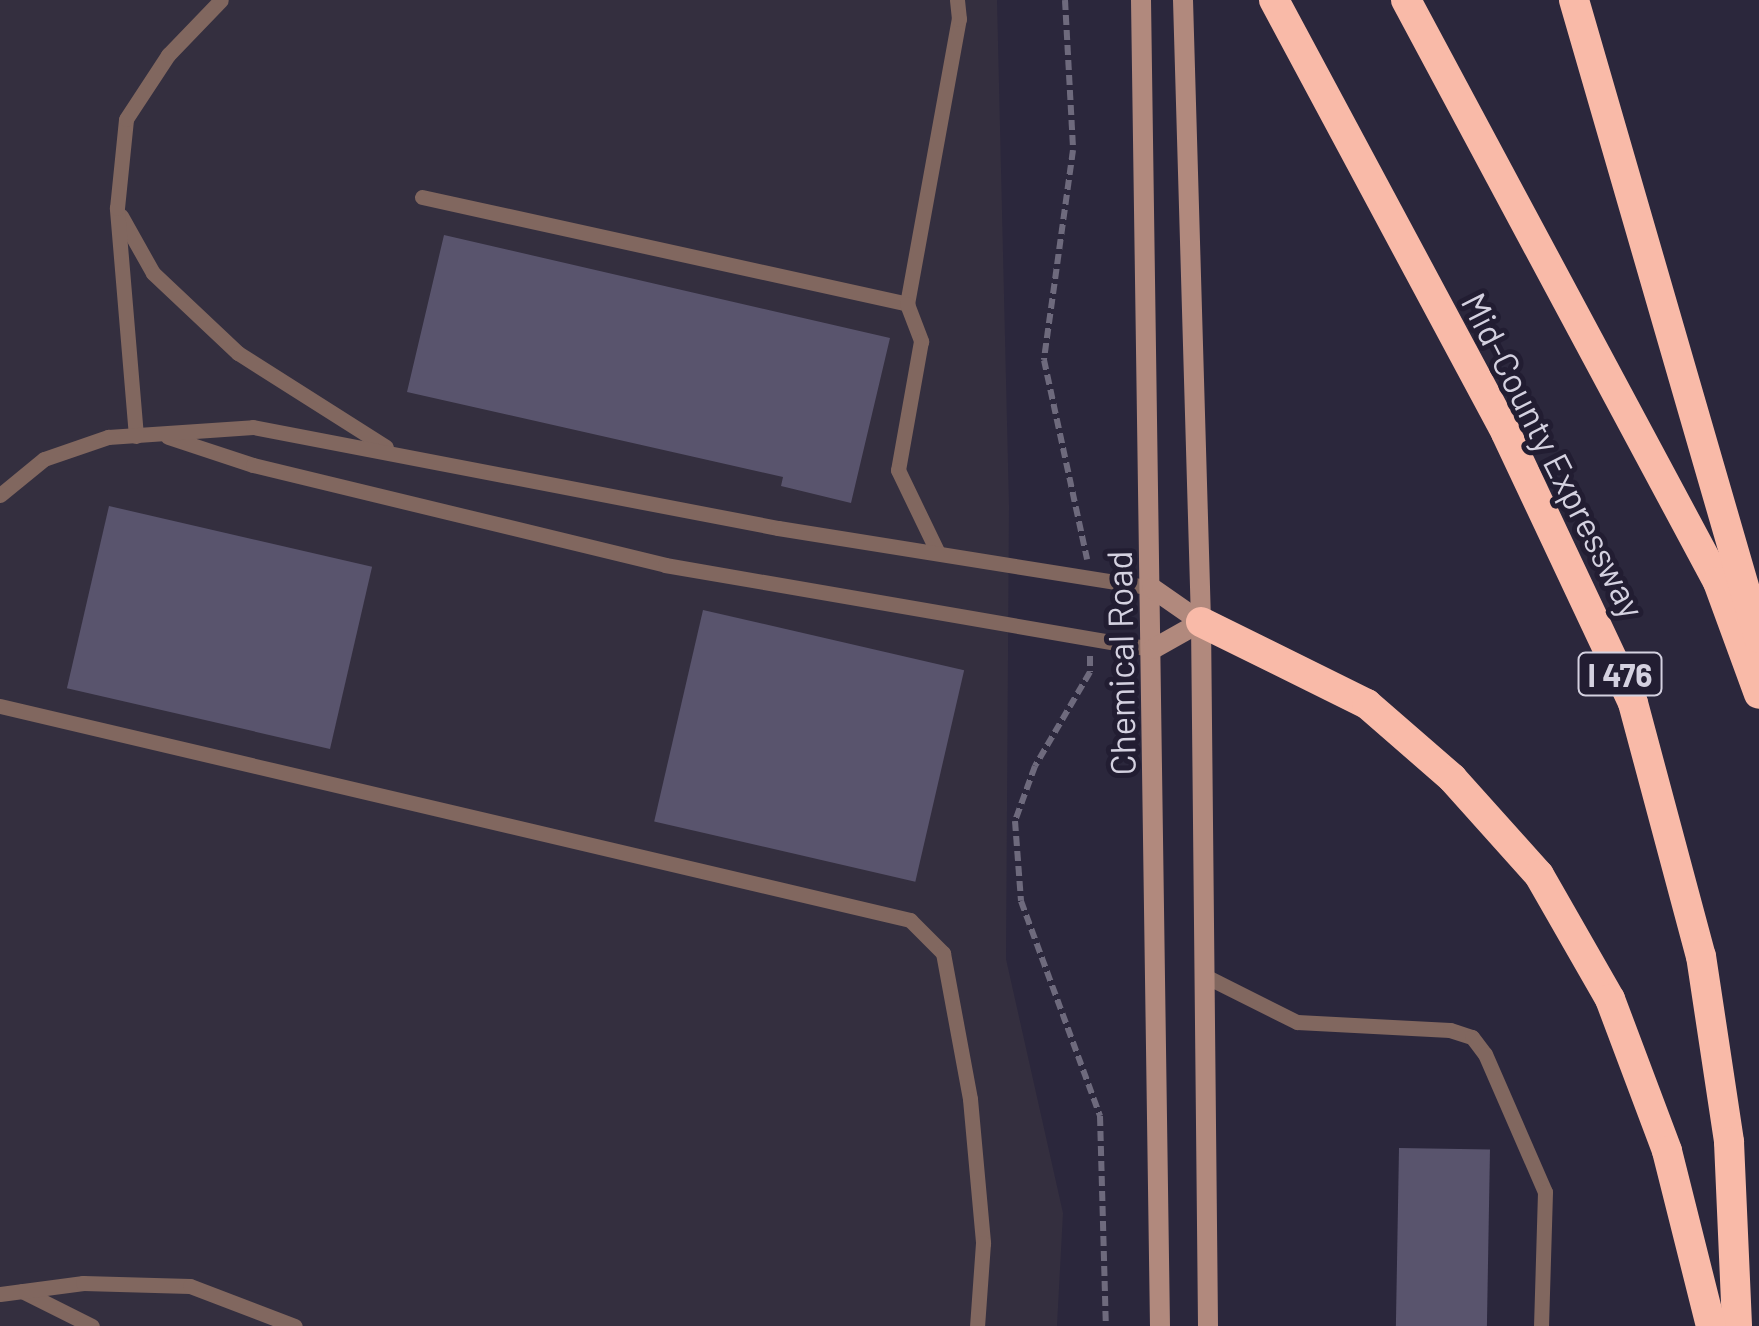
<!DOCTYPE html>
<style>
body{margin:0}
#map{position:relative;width:1759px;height:1326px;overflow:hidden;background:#2b273c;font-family:Barlow,sans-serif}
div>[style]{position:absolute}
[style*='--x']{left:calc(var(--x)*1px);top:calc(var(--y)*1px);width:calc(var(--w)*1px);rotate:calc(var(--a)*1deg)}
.commercial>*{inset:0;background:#342f3f}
.building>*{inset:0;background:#59546d;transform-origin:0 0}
.path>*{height:6px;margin-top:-3px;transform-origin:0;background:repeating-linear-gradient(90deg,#6e6a7d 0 10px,transparent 0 15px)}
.service>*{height:15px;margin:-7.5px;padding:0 7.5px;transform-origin:7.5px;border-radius:7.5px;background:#81675f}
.secondary>*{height:20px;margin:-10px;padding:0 10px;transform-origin:10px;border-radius:10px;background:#b1897d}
.motorway>*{height:30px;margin:-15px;padding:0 15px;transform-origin:15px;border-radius:15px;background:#f9baa8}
span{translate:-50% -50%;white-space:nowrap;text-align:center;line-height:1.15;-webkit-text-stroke:10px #221d32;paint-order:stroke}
.shield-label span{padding:2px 8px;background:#221d32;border:2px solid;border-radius:8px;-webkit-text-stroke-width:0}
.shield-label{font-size:32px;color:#d4d1e0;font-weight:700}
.street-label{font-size:35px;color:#d4d1e0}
</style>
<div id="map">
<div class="commercial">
<div style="clip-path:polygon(0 0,997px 0,1009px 506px,1006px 959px,1063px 1213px,1057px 1326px,0 1326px)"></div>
</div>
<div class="building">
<div style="clip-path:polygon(444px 235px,890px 338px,851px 503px,781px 486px,783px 477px,407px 392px)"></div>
<div style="left:109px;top:506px;width:270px;height:187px;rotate:13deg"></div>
<div style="left:703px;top:610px;width:268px;height:217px;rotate:13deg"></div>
<div style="left:1399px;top:1148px;width:91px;height:178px;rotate:1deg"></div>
</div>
<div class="path">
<div style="--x:1065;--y:0;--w:150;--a:86.9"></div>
<div style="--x:1073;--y:150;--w:212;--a:97.9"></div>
<div style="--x:1044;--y:360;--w:204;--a:77.8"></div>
<div style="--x:1090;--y:656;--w:16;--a:90"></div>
<div style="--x:1090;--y:672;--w:109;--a:120.3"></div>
<div style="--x:1035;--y:766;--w:59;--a:110"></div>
<div style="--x:1015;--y:821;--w:80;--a:85.7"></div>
<div style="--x:1021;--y:901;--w:229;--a:69.8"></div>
<div style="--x:1100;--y:1116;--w:210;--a:88.4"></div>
</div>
<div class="service">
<div style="--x:422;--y:197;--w:497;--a:12.4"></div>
<div style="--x:907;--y:304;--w:290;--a:-79.7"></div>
<div style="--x:959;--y:19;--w:19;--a:-96"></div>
<div style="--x:121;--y:216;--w:65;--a:60.7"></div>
<div style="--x:153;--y:273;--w:117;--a:43.3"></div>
<div style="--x:238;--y:353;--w:175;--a:32.4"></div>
<div style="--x:907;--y:304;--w:40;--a:69"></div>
<div style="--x:921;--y:341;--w:131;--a:100.1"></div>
<div style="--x:898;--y:470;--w:90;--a:64.3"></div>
<div style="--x:136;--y:436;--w:229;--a:-94.8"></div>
<div style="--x:117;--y:208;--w:89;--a:-84.2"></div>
<div style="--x:126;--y:119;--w:77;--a:-56.7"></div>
<div style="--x:168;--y:55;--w:76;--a:-46.1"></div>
<div style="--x:168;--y:437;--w:89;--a:18.2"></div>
<div style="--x:253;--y:465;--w:424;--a:13.6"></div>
<div style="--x:665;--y:565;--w:495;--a:9.8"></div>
<div style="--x:0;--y:495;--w:57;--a:-39.3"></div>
<div style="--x:44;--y:459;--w:68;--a:-19"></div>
<div style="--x:108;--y:437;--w:145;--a:-3.9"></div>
<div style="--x:253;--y:427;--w:535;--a:10.89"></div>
<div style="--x:778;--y:528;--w:379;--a:9.1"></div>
<div style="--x:0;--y:706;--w:935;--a:13.23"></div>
<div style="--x:910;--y:920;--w:47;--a:45"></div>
<div style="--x:943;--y:953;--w:148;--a:79.5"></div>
<div style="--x:970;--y:1099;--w:145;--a:84.8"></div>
<div style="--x:983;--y:1243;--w:83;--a:94.1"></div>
<div style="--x:1205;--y:976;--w:103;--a:26.6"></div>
<div style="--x:1297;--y:1022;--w:153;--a:3"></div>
<div style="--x:1450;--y:1030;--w:23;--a:18"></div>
<div style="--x:1472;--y:1037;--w:21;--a:53"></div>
<div style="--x:1485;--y:1054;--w:150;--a:66.5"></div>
<div style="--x:1545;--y:1192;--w:134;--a:91.7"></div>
<div style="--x:22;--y:1291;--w:78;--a:26.6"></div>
<div style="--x:0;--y:1294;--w:84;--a:-7.5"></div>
<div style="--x:83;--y:1283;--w:107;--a:1.6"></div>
<div style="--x:190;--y:1286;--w:112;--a:20.9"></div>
</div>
<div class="secondary">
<div style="--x:1141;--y:0;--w:1326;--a:89.18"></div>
<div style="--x:1183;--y:0;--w:622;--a:88.34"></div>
<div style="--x:1201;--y:622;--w:704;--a:89.43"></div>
<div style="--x:1152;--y:588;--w:60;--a:34.8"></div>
<div style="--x:1153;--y:649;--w:55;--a:-29.4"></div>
</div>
<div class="motorway">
<div style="--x:1274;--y:0;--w:491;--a:61.8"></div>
<div style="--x:1506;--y:433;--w:298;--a:64.8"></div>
<div style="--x:1633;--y:703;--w:262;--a:75"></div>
<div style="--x:1701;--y:956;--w:188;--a:81.4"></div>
<div style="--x:1729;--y:1142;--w:184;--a:87.5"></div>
<div style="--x:1406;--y:0;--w:660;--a:61.81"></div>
<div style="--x:1718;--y:582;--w:119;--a:69.9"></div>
<div style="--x:1574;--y:0;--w:664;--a:73.83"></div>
<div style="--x:1201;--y:622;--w:185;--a:26.3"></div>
<div style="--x:1367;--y:704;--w:113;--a:41"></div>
<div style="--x:1452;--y:778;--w:130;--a:48.1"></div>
<div style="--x:1539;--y:875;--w:143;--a:60.2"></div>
<div style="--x:1610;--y:999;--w:162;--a:69.4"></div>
<div style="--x:1667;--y:1151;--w:180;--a:75.9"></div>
</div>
<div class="shield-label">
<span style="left:1620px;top:674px">I 476</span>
</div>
<div class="street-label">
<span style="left:1554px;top:455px;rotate:63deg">Mid-County Expressway</span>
<span style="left:1120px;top:663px;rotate:-91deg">Chemical Road</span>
</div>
</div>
